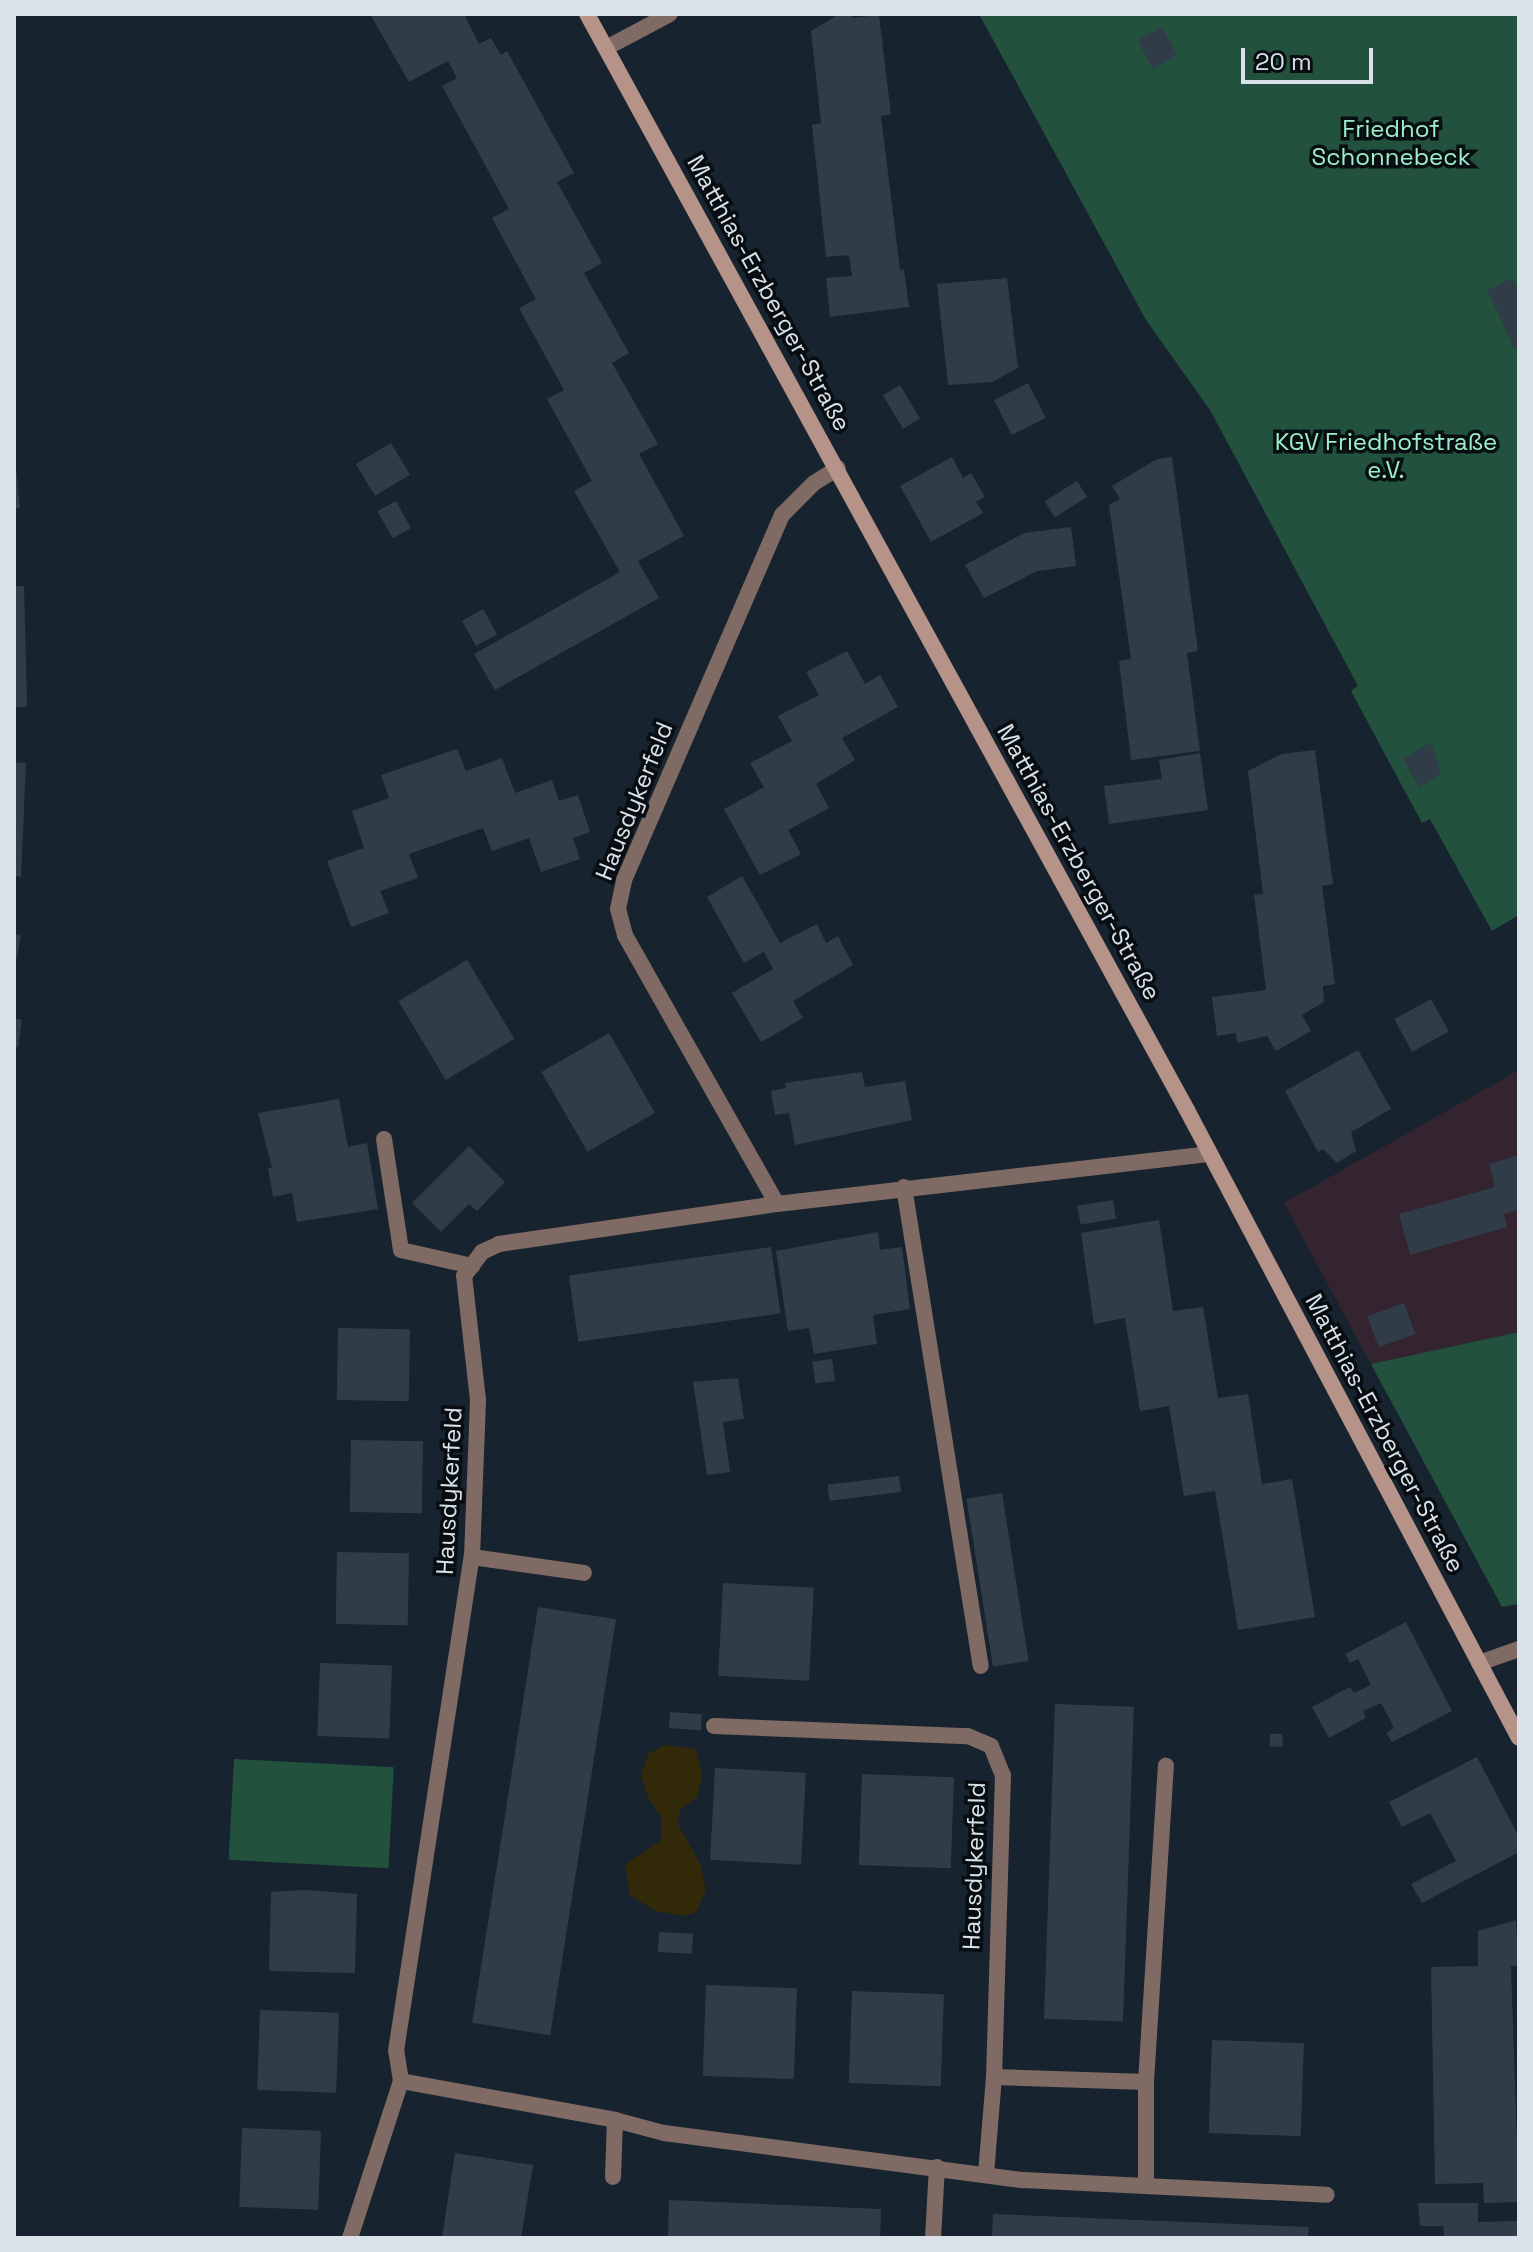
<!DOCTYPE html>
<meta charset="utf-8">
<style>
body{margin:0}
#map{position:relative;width:1533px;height:2252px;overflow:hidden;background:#17242f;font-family:"Space Grotesk",sans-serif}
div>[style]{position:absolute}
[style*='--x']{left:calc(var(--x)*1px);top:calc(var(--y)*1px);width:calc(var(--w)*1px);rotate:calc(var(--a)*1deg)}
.commercial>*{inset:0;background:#34242f}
.green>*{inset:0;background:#22523e;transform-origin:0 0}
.sand>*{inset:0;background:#322908}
.building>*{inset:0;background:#303d49;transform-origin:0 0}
.lane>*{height:16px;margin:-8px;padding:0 8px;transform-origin:8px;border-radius:8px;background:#806a64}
.street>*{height:16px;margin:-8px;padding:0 8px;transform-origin:8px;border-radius:8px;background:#806a64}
.secondary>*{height:16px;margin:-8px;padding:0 8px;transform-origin:8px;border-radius:8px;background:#b69388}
span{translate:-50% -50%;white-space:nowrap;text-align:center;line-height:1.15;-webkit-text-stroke:7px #070d11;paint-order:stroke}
.park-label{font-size:24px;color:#9defc9}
.street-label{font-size:24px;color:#dae2e9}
.frame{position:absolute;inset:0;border:16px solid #dae2e9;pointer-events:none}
.scale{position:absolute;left:1241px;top:48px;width:132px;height:36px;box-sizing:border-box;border:4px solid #dae2e9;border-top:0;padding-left:10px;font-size:24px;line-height:28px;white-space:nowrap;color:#dae2e9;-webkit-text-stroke:6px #070d11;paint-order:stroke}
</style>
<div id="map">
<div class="commercial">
<div style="clip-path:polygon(1519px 1070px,1519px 1332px,1371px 1364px,1284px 1203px)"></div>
</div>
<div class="green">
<div style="clip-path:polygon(979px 14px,1519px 14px,1519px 915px,1492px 931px,1430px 819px,1422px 823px,1351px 691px,1358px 686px,1210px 410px,1146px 320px)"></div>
<div style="clip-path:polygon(1519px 1332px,1519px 1604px,1502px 1607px,1371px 1364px)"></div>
<div style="left:234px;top:1759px;width:160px;height:101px;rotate:3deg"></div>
</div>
<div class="sand">
<div style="clip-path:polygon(665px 1745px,696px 1749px,702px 1775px,697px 1797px,680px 1810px,678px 1824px,700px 1864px,706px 1890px,696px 1912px,686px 1916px,656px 1911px,630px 1895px,625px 1865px,661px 1840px,661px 1816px,648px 1798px,641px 1775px,649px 1753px)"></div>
</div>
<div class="building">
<div style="clip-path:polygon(370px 14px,464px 14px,479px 44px,491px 38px,501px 55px,507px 51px,574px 173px,557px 182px,602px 263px,584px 273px,629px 353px,612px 363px,658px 444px,639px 454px,684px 536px,638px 561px,659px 598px,495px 690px,474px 654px,620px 572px,574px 491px,592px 481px,547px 399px,564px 390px,519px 308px,536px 299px,492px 218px,509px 209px,442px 86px,457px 78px,448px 61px,409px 82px)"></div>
<div style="clip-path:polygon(852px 14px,852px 18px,879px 15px,891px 114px,881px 116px,900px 270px,904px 269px,909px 307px,830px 317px,826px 278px,852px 276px,849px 255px,826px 257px,812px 125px,821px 123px,811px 31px,836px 16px)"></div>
<div style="left:1162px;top:27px;width:32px;height:28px;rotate:62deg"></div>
<div style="clip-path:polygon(1007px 278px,1018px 368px,992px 382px,948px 385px,937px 284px)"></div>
<div style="clip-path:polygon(1512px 278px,1519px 292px,1519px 347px,1514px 349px,1487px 290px)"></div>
<div style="left:1028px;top:383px;width:39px;height:38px;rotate:63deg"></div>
<div style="left:900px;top:385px;width:39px;height:20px;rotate:59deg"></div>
<div style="left:391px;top:443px;width:37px;height:41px;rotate:59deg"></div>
<div style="clip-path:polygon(952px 457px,963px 478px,971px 473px,985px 497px,976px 502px,983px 513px,931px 542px,900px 486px)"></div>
<div style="clip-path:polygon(1172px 457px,1198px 651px,1187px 653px,1200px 751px,1131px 760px,1119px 661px,1131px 659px,1109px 505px,1120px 499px,1112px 486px,1157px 459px)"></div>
<div style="clip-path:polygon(16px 470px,20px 508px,14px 509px,14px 471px)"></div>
<div style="left:1077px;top:481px;width:19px;height:38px;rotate:58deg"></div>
<div style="left:396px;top:501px;width:31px;height:21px;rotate:61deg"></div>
<div style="clip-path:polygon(1071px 527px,1076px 566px,1037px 571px,984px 598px,965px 565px,1024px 533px)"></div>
<div style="clip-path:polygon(14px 586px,24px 586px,27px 707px,14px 707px)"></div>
<div style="left:483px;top:609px;width:29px;height:24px;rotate:61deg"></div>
<div style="clip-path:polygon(847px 651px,865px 684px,880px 675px,898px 707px,842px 738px,855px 760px,816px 784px,829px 808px,788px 830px,801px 854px,760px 875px,724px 809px,764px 787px,750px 763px,792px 741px,778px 716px,819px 695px,806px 672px)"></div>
<div style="clip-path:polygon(1431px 742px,1441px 774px,1419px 787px,1403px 759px)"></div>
<div style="clip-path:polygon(457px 749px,466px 771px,502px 758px,515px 793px,552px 780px,559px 801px,578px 795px,590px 832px,573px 838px,580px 859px,541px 872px,529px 838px,492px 851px,483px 828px,409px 854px,418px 878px,380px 891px,389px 913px,351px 927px,327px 861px,364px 848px,352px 811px,389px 798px,381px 775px)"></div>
<div style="clip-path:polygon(1315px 750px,1333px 884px,1322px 886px,1335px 984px,1323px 986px,1324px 1002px,1302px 1015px,1311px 1031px,1276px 1051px,1267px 1036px,1237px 1043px,1236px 1033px,1217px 1036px,1212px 997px,1266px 990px,1254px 895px,1263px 894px,1248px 771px,1281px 754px)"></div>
<div style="clip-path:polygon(1200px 753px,1208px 810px,1109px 824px,1104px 786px,1162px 779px,1159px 760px)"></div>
<div style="clip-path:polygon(14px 762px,26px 763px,21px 877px,14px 876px)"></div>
<div style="clip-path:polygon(742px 876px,780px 943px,817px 924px,826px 943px,838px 936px,853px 965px,793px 1001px,803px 1018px,761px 1042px,732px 993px,773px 969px,764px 952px,744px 963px,707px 897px)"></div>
<div style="clip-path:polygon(14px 934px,21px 935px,17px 958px,14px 958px)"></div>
<div style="left:467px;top:960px;width:92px;height:80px;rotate:59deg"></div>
<div style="left:1431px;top:999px;width:37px;height:42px;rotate:61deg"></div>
<div style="clip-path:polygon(14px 1018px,22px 1020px,18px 1047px,14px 1046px)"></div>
<div style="left:609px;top:1033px;width:92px;height:78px;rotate:60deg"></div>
<div style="clip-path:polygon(1358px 1050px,1391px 1109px,1351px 1132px,1356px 1151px,1337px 1163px,1323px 1149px,1318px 1152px,1285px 1091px)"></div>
<div style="clip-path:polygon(862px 1072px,865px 1087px,905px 1081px,912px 1120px,795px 1145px,789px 1113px,775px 1115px,771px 1091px,786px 1088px,785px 1083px)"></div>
<div style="clip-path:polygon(339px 1099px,348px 1147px,367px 1143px,378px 1209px,297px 1222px,292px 1193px,273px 1197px,268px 1168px,272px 1168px,258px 1113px)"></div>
<div style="clip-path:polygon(469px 1146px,505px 1182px,477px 1211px,469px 1204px,441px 1232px,412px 1203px)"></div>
<div style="clip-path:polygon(1519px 1155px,1519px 1210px,1504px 1214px,1507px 1227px,1410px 1255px,1399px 1214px,1495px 1187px,1489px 1164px)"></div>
<div style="left:1113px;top:1200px;width:19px;height:36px;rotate:81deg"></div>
<div style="clip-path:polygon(1159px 1220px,1173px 1311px,1203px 1307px,1218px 1398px,1248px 1394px,1262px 1484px,1292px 1479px,1315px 1617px,1238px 1630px,1215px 1491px,1184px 1496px,1169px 1406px,1140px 1411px,1125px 1318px,1094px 1324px,1081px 1233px)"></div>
<div style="clip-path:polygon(878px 1232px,880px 1250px,902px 1247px,910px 1309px,873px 1315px,877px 1344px,814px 1354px,809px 1328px,788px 1331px,776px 1251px)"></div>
<div style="left:771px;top:1247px;width:67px;height:204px;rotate:82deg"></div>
<div style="left:1404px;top:1303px;width:33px;height:39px;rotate:70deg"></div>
<div style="left:338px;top:1328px;width:72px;height:72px;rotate:1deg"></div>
<div style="left:832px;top:1359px;width:22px;height:20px;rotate:82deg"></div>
<div style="clip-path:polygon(738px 1378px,744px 1419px,723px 1422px,730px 1472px,707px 1475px,693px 1382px)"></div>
<div style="left:351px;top:1440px;width:72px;height:72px;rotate:1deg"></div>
<div style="left:899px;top:1476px;width:16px;height:72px;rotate:83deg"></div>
<div style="left:1002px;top:1493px;width:170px;height:36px;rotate:81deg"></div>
<div style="left:337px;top:1552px;width:72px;height:72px;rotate:1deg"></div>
<div style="left:723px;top:1583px;width:91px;height:93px;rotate:3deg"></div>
<div style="left:538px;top:1607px;width:79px;height:421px;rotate:9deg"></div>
<div style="clip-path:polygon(1406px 1622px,1452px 1711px,1392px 1742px,1386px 1733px,1394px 1728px,1381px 1703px,1363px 1711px,1366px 1718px,1329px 1738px,1312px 1707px,1350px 1687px,1354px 1693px,1371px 1685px,1358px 1659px,1350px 1663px,1345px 1654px)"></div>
<div style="left:320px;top:1663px;width:72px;height:73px;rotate:2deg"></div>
<div style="left:1055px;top:1704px;width:79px;height:315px;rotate:2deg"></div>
<div style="left:670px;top:1712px;width:32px;height:16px;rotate:4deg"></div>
<div style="clip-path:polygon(1270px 1734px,1282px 1734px,1283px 1746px,1270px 1747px)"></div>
<div style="clip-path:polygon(1477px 1757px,1519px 1837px,1519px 1852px,1422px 1903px,1411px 1884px,1456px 1861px,1430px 1813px,1402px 1827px,1389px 1802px)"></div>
<div style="left:715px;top:1768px;width:91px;height:92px;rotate:3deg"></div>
<div style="left:862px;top:1774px;width:92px;height:91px;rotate:2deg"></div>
<div style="clip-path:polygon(305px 1890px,357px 1894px,355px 1973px,269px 1971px,271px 1892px)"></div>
<div style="clip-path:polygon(1516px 1920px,1518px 1966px,1511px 1966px,1519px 2202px,1484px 2203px,1483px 2183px,1435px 2184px,1431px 1967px,1478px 1966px,1478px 1931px)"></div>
<div style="left:659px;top:1932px;width:34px;height:20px;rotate:3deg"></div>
<div style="left:706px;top:1985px;width:91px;height:91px;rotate:2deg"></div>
<div style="left:852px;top:1991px;width:92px;height:92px;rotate:2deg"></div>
<div style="left:260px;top:2010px;width:79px;height:80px;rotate:2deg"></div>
<div style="left:1212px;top:2040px;width:92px;height:93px;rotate:2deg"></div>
<div style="left:242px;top:2128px;width:79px;height:79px;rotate:2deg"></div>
<div style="clip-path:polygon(455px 2153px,533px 2165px,521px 2238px,442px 2238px)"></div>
<div style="clip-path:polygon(669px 2200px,881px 2209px,880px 2238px,668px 2238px)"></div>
<div style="clip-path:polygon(1418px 2203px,1478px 2203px,1478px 2222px,1519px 2221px,1519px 2238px,1444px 2238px,1443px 2226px,1420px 2226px)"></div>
<div style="clip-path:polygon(993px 2214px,1309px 2227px,1308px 2238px,992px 2238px)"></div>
</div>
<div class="lane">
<div style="--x:384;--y:1139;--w:112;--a:81.3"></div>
<div style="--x:401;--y:1250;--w:73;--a:12.7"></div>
<div style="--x:904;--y:1187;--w:485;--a:80.9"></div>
<div style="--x:472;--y:1557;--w:113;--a:8.1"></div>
<div style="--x:1479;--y:1663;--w:42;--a:-19.3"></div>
<div style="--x:613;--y:2177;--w:57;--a:-88"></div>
<div style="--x:933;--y:2238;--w:71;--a:-86.8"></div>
</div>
<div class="street">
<div style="--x:606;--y:48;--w:72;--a:-28"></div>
<div style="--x:777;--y:1204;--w:309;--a:-119.5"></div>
<div style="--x:625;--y:935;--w:27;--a:-105"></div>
<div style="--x:618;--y:909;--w:30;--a:-78"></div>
<div style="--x:624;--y:880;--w:398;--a:-66.6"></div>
<div style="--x:782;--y:515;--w:45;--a:-45"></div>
<div style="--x:814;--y:483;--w:28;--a:-32"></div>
<div style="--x:714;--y:1726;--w:254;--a:2.3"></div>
<div style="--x:968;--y:1736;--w:25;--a:23"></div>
<div style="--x:991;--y:1746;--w:31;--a:68"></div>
<div style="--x:1003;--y:1775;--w:302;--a:91.7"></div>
<div style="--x:401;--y:2081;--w:218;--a:10.3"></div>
<div style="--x:615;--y:2120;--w:51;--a:14.9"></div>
<div style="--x:664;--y:2133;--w:362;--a:7.5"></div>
<div style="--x:1023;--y:2180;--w:304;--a:2.8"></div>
<div style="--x:1146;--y:2082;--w:317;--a:-86.4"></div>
<div style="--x:986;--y:2174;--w:97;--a:-85.3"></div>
<div style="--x:994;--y:2077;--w:152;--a:1.9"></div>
<div style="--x:1146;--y:2082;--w:103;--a:90"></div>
<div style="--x:350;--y:2238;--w:165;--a:-72"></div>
<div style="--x:401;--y:2081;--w:30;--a:-99"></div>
<div style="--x:396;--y:2051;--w:500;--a:-81.3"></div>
<div style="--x:472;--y:1557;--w:157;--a:-87.8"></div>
<div style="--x:478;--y:1400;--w:125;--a:-96.4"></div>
<div style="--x:464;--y:1276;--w:30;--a:-53"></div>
<div style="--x:482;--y:1252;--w:19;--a:-25"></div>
<div style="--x:499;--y:1244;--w:281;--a:-8.2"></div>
<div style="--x:777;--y:1204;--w:434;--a:-6.6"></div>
</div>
<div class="secondary">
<div style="--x:587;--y:14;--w:1249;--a:61.3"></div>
<div style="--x:1187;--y:1110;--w:710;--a:62.14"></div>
</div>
<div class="park-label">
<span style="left:1391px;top:143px">Friedhof<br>Schonnebeck</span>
<span style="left:1386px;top:456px">KGV Friedhofstraße<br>e.V.</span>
</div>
<div class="street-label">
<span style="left:769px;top:293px;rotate:61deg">Matthias-Erzberger-Straße</span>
<span style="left:634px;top:801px;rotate:-68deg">Hausdykerfeld</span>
<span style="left:1079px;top:862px;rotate:61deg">Matthias-Erzberger-Straße</span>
<span style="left:1385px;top:1433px;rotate:62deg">Matthias-Erzberger-Straße</span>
<span style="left:449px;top:1491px;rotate:-87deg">Hausdykerfeld</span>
<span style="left:974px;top:1866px;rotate:-88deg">Hausdykerfeld</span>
</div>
<div class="frame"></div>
<div class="scale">20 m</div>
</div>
